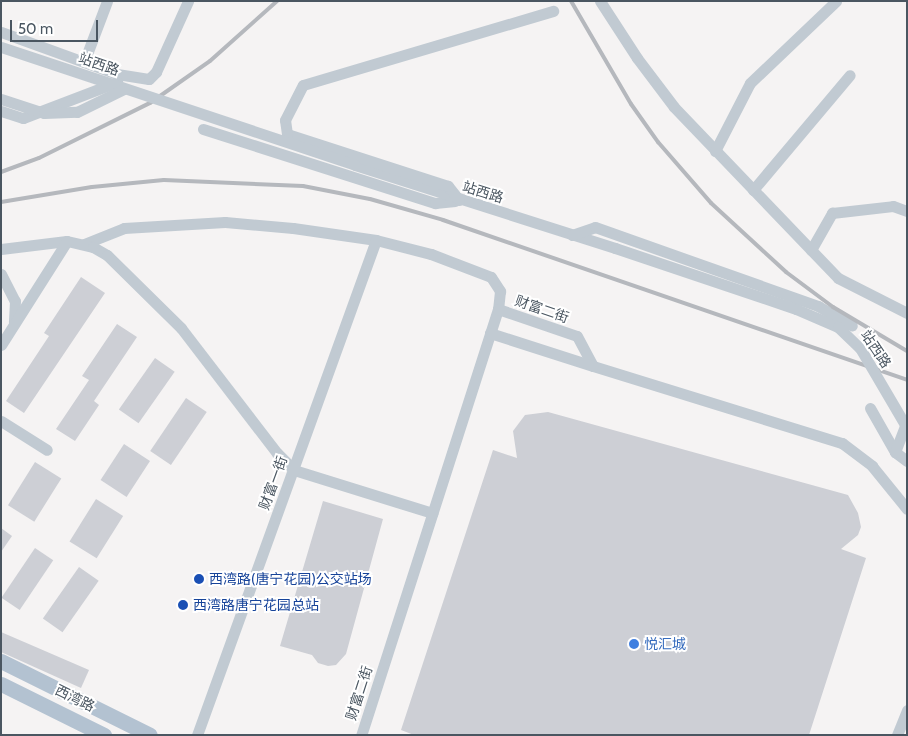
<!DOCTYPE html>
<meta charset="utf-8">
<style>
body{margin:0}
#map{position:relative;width:908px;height:736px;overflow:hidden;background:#f5f3f3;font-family:Cabin,"Noto Sans SC",sans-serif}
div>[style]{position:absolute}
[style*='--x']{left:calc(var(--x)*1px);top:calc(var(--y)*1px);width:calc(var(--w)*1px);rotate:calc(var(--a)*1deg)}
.building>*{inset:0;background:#cdcfd5;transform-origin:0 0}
.minor>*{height:11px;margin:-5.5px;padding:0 5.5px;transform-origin:5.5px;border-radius:5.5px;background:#c1cad2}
.major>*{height:15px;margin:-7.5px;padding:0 7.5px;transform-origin:7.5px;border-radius:7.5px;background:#b3c2d1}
.rail>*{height:4px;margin:-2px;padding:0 2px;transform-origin:2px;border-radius:2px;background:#b5b8bd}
.minor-bridge>*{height:11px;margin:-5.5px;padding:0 5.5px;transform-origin:5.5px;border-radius:5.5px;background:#c1cad2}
.dots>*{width:14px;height:14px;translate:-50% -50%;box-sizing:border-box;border:2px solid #fff;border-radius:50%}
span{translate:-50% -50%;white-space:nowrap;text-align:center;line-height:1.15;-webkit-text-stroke:4px #fff;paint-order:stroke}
.street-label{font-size:14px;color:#4a5661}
.transit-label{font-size:14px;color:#164399}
.left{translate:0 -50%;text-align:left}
.shop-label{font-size:14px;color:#366cbe}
.frame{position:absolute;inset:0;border:2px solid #4a5661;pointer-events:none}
.scale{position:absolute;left:10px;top:20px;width:88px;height:22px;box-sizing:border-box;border:2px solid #4a5661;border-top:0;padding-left:6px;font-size:15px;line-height:18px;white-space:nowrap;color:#4a5661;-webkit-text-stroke:4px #fff;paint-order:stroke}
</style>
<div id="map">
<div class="building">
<div style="clip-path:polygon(81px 277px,105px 293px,24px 413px,6px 401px,49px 336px,44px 333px)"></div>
<div style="clip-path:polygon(117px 324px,137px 337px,94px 401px,99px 405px,75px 441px,56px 429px,89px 380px,82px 376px)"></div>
<div style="left:155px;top:358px;width:24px;height:63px;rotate:35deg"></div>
<div style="left:186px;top:398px;width:25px;height:64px;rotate:34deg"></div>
<div style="clip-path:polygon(548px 412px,848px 495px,858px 513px,861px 527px,858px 535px,841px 549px,866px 558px,809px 735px,414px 735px,401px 730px,493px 450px,517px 458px,513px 431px,525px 415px)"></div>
<div style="left:124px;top:444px;width:31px;height:43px;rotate:33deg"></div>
<div style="left:35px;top:462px;width:31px;height:51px;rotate:32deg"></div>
<div style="left:96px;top:499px;width:32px;height:50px;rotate:32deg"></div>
<div style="clip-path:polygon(323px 501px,383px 519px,346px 654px,336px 665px,328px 666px,318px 663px,312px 655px,280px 646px)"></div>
<div style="clip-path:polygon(1px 528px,12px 536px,1px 552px)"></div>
<div style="left:35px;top:548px;width:22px;height:60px;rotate:34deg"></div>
<div style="left:79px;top:567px;width:24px;height:63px;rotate:35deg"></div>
<div style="clip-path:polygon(1px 632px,89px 670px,81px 688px,1px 652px)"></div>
</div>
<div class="minor">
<div style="--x:600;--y:1;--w:68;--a:57"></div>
<div style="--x:637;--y:58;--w:61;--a:52.9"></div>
<div style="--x:674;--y:107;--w:237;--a:46.2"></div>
<div style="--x:838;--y:278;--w:77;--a:26.9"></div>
<div style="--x:1;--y:32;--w:123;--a:19.9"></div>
<div style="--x:117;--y:74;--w:32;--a:9"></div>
<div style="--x:149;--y:79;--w:10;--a:-45"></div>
<div style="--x:156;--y:72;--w:78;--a:-65.7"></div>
<div style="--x:84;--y:62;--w:65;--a:-69.3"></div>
<div style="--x:1;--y:111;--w:23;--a:18"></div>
<div style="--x:23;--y:118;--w:101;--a:-21"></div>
<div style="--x:203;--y:129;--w:244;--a:17.7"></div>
<div style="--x:435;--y:203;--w:20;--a:-6"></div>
<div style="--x:715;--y:151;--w:76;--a:-62.8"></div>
<div style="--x:750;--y:83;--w:119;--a:-43.6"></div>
<div style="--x:355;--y:165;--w:273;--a:17.7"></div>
<div style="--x:753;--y:190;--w:150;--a:-49.9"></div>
<div style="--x:459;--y:200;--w:18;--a:-128"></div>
<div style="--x:448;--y:186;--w:169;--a:-162.1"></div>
<div style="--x:287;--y:134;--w:14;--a:-98"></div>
<div style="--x:285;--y:120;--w:39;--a:-63"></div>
<div style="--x:303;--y:85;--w:261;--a:-16.5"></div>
<div style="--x:572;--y:235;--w:24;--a:-19"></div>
<div style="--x:595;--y:227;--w:237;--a:19.5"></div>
<div style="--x:818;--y:306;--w:39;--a:30"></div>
<div style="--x:84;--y:244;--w:43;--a:-21.8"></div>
<div style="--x:124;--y:228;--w:101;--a:-3.4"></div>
<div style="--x:225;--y:222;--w:68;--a:5"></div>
<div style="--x:293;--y:228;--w:84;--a:8.2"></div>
<div style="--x:376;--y:240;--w:57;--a:14.3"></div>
<div style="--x:431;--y:254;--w:64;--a:21"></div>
<div style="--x:491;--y:277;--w:17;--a:57"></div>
<div style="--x:500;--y:291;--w:18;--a:96"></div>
<div style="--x:498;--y:309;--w:447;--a:107.8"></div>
<div style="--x:1;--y:249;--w:66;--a:-6.9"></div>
<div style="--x:67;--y:241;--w:27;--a:13"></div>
<div style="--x:93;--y:247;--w:16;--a:30"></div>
<div style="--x:107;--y:255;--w:104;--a:44.6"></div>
<div style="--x:181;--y:328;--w:158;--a:52.5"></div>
<div style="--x:277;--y:453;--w:24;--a:45"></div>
<div style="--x:294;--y:470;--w:145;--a:17.3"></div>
<div style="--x:811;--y:250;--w:43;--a:-60.4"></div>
<div style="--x:832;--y:213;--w:61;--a:-6.5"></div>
<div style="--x:893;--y:206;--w:15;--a:20"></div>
<div style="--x:1;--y:274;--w:30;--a:63"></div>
<div style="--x:15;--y:301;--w:21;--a:93"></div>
<div style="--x:498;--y:309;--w:83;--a:18.9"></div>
<div style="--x:577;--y:336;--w:34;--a:62"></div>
<div style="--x:593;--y:366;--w:261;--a:17.2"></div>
<div style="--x:842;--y:443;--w:38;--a:37"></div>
<div style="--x:872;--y:466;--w:55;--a:50.9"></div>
<div style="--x:490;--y:333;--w:108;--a:17.8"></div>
<div style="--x:1;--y:345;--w:123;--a:-57.6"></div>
<div style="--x:870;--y:408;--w:51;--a:60.4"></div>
<div style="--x:895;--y:452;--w:15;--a:37"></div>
<div style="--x:1;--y:421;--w:54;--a:32.2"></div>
<div style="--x:895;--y:452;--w:33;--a:-69"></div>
<div style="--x:197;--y:735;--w:526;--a:-70.12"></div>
<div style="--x:897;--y:735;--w:27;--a:-68"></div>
</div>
<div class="major">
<div style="--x:1;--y:661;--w:166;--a:26.4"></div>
<div style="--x:1;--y:684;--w:115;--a:26.3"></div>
</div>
<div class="rail">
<div style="--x:571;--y:1;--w:119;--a:59.8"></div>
<div style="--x:631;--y:104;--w:47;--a:54.6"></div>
<div style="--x:658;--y:142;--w:81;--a:49"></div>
<div style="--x:711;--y:203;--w:102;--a:42.6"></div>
<div style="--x:786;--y:272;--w:59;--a:36.7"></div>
<div style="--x:833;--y:307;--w:86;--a:30.7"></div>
<div style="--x:1;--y:172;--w:40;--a:-20.2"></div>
<div style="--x:39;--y:158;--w:124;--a:-26.4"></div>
<div style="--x:150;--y:103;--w:73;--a:-35"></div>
<div style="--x:210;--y:61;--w:90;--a:-41.8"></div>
<div style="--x:1;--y:202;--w:92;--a:-9.4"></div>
<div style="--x:92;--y:187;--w:72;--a:-5.6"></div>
<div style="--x:164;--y:180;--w:139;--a:2.5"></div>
<div style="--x:303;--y:186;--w:68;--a:11"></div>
<div style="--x:370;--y:199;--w:76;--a:16"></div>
<div style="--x:443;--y:220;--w:491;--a:19"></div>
</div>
<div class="minor-bridge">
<div style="--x:1;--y:47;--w:373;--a:18.4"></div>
<div style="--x:1;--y:99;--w:45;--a:18"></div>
<div style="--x:44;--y:113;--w:33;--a:-2"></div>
<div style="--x:77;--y:112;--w:52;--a:-26.1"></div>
<div style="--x:615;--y:248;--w:191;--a:18.6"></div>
<div style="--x:796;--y:309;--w:46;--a:23.2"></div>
<div style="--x:838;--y:327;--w:30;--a:44"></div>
<div style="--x:860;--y:348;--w:93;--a:59.6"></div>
</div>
<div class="dots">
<div style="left:199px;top:579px;background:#1a4fb4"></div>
<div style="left:183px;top:605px;background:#1a4fb4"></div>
<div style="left:634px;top:644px;background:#3f7fe0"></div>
</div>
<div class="street-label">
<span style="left:99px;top:64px;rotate:19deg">站西路</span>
<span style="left:483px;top:192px;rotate:17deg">站西路</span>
<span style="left:542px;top:309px;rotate:19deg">财富二街</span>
<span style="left:876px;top:349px;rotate:56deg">站西路</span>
<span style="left:273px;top:483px;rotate:-70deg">财富一街</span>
<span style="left:359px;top:693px;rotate:-72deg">财富二街</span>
<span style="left:75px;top:698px;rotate:26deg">西湾路</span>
</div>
<div class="transit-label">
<span class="left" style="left:209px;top:579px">西湾路(唐宁花园)公交站场</span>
<span class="left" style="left:193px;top:605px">西湾路唐宁花园总站</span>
</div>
<div class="shop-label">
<span class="left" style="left:644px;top:644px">悦汇城</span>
</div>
<div class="frame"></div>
<div class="scale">50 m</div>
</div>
